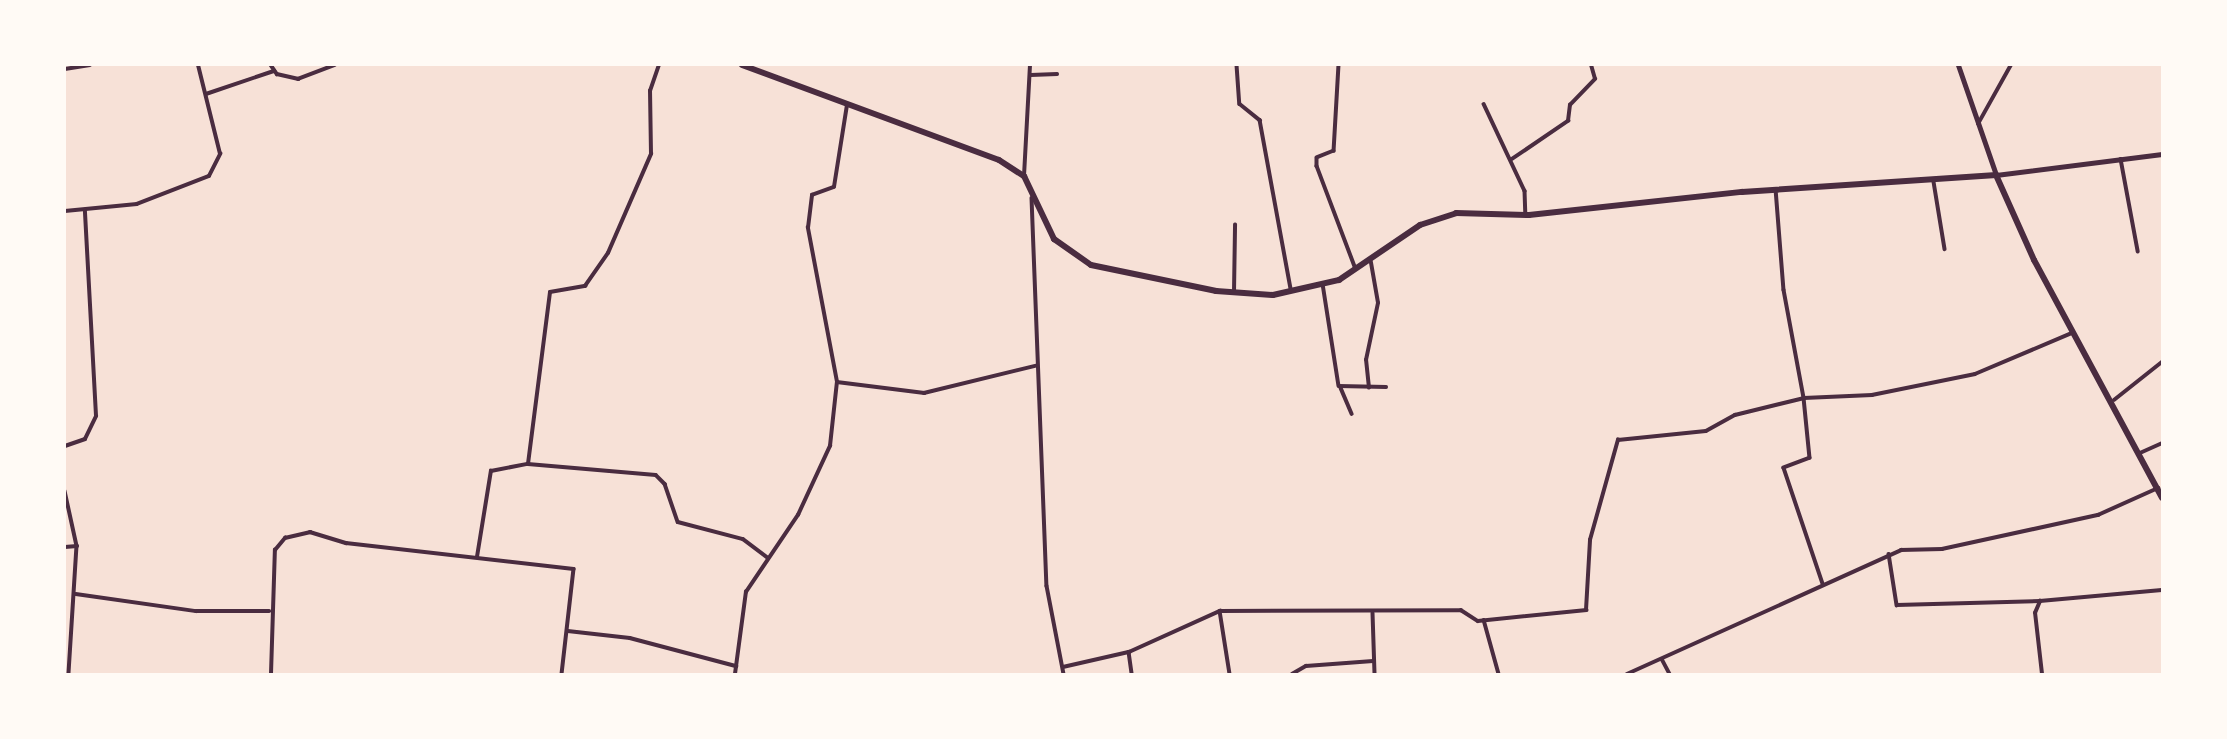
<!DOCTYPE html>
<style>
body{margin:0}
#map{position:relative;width:2227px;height:739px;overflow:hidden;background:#f7e1d7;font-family:"Titillium Web",sans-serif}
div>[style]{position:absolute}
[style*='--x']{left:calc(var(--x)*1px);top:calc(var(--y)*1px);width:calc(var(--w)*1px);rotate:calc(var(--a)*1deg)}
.minor>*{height:3.5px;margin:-1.75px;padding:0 1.75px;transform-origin:1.75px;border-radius:1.75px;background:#4a2c40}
.tertiary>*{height:4.5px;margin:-2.25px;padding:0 2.25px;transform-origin:2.25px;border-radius:2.25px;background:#4a2c40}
.secondary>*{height:5px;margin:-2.5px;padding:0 2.5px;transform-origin:2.5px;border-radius:2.5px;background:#4a2c40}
.primary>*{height:6px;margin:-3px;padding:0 3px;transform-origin:3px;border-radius:3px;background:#4a2c40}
span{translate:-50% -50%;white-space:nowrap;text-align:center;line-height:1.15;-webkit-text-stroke:6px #fffaf5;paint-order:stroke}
.frame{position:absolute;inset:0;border:66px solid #fffaf5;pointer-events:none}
</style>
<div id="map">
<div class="minor">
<div style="--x:271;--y:65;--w:11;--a:56"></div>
<div style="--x:277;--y:74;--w:22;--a:13"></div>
<div style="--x:298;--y:79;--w:39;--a:-21"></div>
<div style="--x:1237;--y:65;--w:39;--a:86"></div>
<div style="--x:1240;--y:104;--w:26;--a:39"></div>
<div style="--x:1260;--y:120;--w:172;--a:79.6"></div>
<div style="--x:1339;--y:65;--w:86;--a:93.3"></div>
<div style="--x:1334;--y:151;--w:18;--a:158"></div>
<div style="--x:1317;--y:158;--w:8;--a:90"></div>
<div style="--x:1317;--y:166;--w:110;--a:69.3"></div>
<div style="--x:65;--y:69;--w:25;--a:-9"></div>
<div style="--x:1031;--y:75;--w:26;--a:-2"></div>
<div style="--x:206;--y:94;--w:72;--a:-18.7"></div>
<div style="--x:1484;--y:104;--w:96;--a:64.8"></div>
<div style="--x:1525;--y:191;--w:24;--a:88"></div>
<div style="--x:1978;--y:124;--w:68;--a:-60.8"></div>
<div style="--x:1512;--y:159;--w:68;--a:-34.2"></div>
<div style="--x:1568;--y:121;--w:16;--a:-83"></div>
<div style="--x:1570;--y:105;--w:36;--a:-46"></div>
<div style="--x:1595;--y:79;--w:15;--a:-106"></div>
<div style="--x:2121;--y:159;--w:94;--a:79.5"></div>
<div style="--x:1024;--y:176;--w:111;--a:-86.9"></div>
<div style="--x:1934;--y:182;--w:68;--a:80.7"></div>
<div style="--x:1776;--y:189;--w:101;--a:85.5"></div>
<div style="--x:1784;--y:290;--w:110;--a:79.5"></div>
<div style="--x:1804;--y:398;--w:68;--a:-2.5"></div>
<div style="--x:1872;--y:395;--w:105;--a:-11.5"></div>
<div style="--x:1975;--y:374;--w:105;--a:-22.9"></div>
<div style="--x:1032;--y:198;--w:388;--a:87.8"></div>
<div style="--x:1047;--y:586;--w:90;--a:79.1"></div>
<div style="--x:65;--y:211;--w:72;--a:-5.6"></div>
<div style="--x:137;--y:204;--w:77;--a:-21.3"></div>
<div style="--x:209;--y:176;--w:25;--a:-63"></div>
<div style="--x:220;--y:154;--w:92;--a:-103.9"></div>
<div style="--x:1323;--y:284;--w:103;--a:81.1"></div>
<div style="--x:1339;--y:386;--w:47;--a:1.2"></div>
<div style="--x:1234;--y:292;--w:67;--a:-89.1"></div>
<div style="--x:837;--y:382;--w:157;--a:-100.7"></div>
<div style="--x:808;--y:228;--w:33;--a:-83"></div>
<div style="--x:812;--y:195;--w:23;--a:-20"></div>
<div style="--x:834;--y:187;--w:83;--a:-81"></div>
<div style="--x:1341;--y:388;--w:28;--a:67"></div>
<div style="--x:1369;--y:388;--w:28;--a:-96"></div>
<div style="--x:1366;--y:360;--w:58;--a:-78.1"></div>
<div style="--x:1378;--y:303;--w:41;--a:-99.9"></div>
<div style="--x:2114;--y:400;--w:61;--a:-38.4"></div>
<div style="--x:65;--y:446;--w:21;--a:-19"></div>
<div style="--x:85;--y:439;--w:25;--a:-64"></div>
<div style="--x:96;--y:416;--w:206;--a:-93.1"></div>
<div style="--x:2140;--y:453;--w:24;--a:-24"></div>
<div style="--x:528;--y:464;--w:173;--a:-82.7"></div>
<div style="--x:550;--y:292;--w:36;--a:-10"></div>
<div style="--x:585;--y:286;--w:40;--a:-55.1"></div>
<div style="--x:608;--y:253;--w:108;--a:-66.5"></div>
<div style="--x:651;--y:154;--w:63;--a:-90.9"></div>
<div style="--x:650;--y:91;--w:28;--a:-71"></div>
<div style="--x:65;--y:491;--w:56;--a:77.7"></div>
<div style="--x:77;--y:546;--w:128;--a:93.6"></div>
<div style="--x:65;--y:547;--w:12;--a:-5"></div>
<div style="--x:1889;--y:554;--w:52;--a:81.1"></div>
<div style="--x:1897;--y:605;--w:143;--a:-1.6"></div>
<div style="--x:477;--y:557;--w:87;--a:-80.8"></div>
<div style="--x:491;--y:471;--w:38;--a:-11"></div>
<div style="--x:528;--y:464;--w:128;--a:4.9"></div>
<div style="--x:656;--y:475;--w:13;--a:45"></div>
<div style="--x:665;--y:484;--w:40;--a:71.1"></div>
<div style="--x:678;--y:522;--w:67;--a:14.7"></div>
<div style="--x:743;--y:539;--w:31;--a:37"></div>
<div style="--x:76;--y:594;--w:121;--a:8.1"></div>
<div style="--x:196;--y:611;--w:73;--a:0"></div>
<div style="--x:1220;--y:611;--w:64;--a:81"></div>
<div style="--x:1373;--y:613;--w:61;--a:88.1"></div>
<div style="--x:1484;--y:620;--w:56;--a:74.5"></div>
<div style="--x:568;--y:631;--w:62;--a:6.4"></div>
<div style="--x:630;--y:638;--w:110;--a:14.8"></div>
<div style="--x:1129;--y:652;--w:22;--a:82"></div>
<div style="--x:1662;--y:659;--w:17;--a:62"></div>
<div style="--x:1063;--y:667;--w:68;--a:-12.8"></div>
<div style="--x:1129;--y:652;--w:100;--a:-24.3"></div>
<div style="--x:1220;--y:611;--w:241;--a:-0.2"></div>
<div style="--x:1461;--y:610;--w:20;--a:33"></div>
<div style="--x:1478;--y:621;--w:109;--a:-5.8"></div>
<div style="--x:1586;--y:610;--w:70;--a:-86.7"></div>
<div style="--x:1590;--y:540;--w:104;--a:-74.4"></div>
<div style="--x:1618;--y:440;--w:88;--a:-5.8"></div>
<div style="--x:1706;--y:431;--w:33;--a:-29"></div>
<div style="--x:1735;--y:415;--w:71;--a:-13.8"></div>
<div style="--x:1804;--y:398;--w:60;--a:84.3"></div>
<div style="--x:1810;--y:458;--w:28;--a:159"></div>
<div style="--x:1784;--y:468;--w:122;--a:71.4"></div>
<div style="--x:271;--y:674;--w:124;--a:-88.2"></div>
<div style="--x:275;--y:550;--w:16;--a:-50"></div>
<div style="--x:285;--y:538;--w:26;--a:-13"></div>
<div style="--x:310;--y:532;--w:38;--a:17"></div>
<div style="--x:346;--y:543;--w:229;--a:6.5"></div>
<div style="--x:574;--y:569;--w:106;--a:96.5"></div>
<div style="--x:735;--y:674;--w:83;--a:-82.4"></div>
<div style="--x:746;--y:592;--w:93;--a:-56"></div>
<div style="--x:798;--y:515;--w:76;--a:-65.1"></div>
<div style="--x:830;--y:446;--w:64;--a:-83.8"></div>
<div style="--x:837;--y:382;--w:88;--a:7.2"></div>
<div style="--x:924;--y:393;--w:114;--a:-13.7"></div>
<div style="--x:1292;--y:674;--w:16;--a:-30"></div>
<div style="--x:1306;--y:666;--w:67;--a:-4.3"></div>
<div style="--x:1627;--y:674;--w:301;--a:-24.3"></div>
<div style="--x:1901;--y:550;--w:41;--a:-1.4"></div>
<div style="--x:1942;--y:549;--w:160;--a:-12.3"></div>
<div style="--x:2098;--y:515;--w:66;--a:-24.2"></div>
<div style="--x:2042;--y:674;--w:61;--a:-96.5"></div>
<div style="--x:2035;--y:613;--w:13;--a:-67"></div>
<div style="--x:2040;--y:601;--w:122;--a:-5.2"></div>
</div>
<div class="tertiary">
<div style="--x:1996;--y:175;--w:167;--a:-7.2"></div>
</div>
<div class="secondary">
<div style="--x:1958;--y:65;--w:116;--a:70.9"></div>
</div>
<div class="primary">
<div style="--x:742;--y:65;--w:274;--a:20.3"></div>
<div style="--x:999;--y:160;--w:30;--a:33"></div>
<div style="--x:1024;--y:176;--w:70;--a:64.5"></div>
<div style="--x:1054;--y:239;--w:45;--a:35.1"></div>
<div style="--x:1091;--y:265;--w:128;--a:11.7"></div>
<div style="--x:1216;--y:291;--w:57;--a:4"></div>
<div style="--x:1273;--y:295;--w:68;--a:-12.8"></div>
<div style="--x:1339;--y:280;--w:98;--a:-34.2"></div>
<div style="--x:1420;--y:225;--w:38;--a:-18"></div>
<div style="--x:1456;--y:213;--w:73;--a:1.6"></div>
<div style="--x:1529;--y:215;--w:214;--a:-6.2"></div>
<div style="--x:1742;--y:192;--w:255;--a:-3.8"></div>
<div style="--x:1996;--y:175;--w:93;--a:65.9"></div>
<div style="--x:2034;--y:260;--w:270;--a:61.7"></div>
</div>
<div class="frame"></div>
</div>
